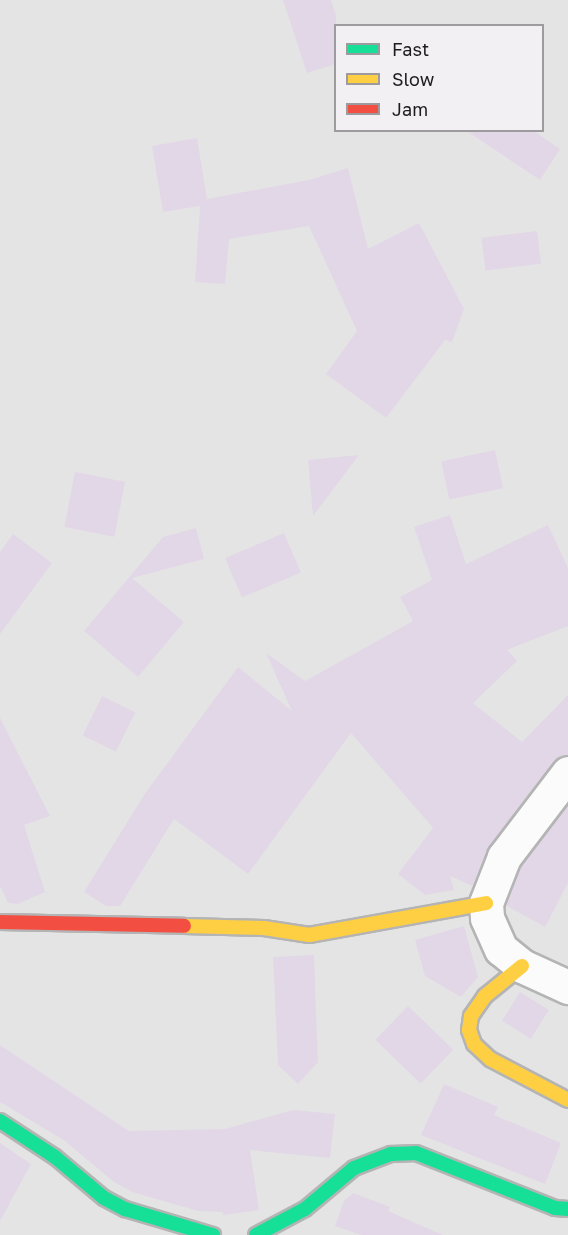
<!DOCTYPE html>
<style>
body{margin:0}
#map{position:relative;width:568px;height:1235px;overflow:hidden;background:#e5e4e5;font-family:"Golos Text",sans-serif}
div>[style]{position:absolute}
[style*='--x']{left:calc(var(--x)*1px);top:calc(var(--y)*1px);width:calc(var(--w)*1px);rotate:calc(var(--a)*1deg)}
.building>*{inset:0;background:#e2d7e6;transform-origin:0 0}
.roads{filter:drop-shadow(2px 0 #b5b4b5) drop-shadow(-2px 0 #b5b4b5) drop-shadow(0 2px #b5b4b5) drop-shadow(0 -2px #b5b4b5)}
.street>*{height:33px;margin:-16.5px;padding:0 16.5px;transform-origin:16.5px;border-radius:16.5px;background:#fbfbfb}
.fast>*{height:14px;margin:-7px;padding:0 7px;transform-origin:7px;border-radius:7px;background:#16e098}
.slow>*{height:14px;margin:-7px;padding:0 7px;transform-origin:7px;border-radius:7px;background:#ffcf43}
.jam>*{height:14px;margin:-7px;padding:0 7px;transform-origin:7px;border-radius:7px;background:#f24e42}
span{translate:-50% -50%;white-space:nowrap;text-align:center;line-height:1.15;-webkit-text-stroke:6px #f2f0f3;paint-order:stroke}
.legend{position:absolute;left:334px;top:24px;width:210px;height:108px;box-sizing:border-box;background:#f2f0f3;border:2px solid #9d9b9d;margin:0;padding:8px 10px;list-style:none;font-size:18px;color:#1d1c1d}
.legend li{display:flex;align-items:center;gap:12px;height:30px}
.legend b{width:30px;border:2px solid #9d9b9d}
</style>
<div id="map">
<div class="building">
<div style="clip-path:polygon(283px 0,331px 0,336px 15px,336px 64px,307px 73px)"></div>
<div style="clip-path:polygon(465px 130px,532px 130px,560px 149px,540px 180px)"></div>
<div style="clip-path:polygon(197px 138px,207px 199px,309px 180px,348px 168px,368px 249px,419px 223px,464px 309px,452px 342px,445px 340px,386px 418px,326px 374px,357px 331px,309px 226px,229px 239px,225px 284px,195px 282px,200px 206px,163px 212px,152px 146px)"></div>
<div style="left:537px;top:231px;width:33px;height:56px;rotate:83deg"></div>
<div style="left:495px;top:450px;width:39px;height:55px;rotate:78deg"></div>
<div style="clip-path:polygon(359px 455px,313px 516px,308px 460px)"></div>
<div style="left:75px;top:472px;width:51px;height:56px;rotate:11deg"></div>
<div style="clip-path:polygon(450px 515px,466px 564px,548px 525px,568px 568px,568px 626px,507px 650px,517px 661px,473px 703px,522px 742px,568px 695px,568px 755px,553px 762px,489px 846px,472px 886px,450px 876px,454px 890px,425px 895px,398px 874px,433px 828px,351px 733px,248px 874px,174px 819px,120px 906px,106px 906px,84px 892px,144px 795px,238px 667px,292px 711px,266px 653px,305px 681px,413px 621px,400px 597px,432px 580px,414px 527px)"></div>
<div style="clip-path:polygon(196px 528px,204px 559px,132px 578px,184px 622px,138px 677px,84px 631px,163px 537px)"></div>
<div style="left:284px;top:533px;width:43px;height:64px;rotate:67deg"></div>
<div style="clip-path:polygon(13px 534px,52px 563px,0 634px,0 552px)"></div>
<div style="left:102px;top:696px;width:37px;height:44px;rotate:26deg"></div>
<div style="clip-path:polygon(0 718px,50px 816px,24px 825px,45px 892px,18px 904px,8px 903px,0 886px)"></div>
<div style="clip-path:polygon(568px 804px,568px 883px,545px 927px,505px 905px,520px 866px)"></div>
<div style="clip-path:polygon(464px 926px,478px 977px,461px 997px,425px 976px,415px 940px)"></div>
<div style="clip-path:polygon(314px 955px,318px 1062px,298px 1084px,278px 1065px,273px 957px)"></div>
<div style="left:520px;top:992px;width:34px;height:34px;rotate:32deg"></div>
<div style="left:408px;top:1006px;width:63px;height:47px;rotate:44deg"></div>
<div style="clip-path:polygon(0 1045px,129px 1131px,225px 1129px,293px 1110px,335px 1114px,330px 1158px,250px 1150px,259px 1210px,223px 1215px,223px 1212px,198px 1211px,132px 1192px,114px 1182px,65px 1141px,0 1102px)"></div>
<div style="clip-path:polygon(444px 1084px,498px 1107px,494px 1115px,561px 1143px,545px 1184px,421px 1135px)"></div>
<div style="clip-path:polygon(0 1143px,31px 1164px,0 1221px)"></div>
<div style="clip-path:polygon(353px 1193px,390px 1207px,388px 1211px,443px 1235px,361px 1235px,335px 1226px,344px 1201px)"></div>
</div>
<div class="roads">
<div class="street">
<div style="--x:568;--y:773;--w:106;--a:127.3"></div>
<div style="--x:504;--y:857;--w:49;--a:111.4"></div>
<div style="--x:486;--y:903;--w:15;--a:86"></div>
<div style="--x:487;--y:918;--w:34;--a:66"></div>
<div style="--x:501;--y:949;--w:27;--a:39"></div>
<div style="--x:522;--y:966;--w:51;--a:24.5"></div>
</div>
<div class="fast">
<div style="--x:0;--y:1121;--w:66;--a:33.2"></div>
<div style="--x:55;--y:1157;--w:64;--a:39.9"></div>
<div style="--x:104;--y:1198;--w:24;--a:28"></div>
<div style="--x:125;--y:1209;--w:92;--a:16.5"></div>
<div style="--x:256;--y:1235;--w:55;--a:-28"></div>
<div style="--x:305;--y:1209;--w:64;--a:-39.9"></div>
<div style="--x:354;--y:1168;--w:40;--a:-21"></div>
<div style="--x:391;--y:1154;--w:25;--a:-2"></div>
<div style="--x:416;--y:1153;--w:149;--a:21.6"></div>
<div style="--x:555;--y:1208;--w:13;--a:4"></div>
</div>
<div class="slow">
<div style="--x:184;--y:926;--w:80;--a:1.4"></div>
<div style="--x:264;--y:928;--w:46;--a:8.8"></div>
<div style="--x:309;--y:935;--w:180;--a:-10.2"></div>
<div style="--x:522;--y:966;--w:48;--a:141"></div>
<div style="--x:485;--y:996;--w:24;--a:125"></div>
<div style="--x:471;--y:1016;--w:14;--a:98"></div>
<div style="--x:469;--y:1030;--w:15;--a:70"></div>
<div style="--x:474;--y:1044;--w:22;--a:43"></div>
<div style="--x:490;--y:1059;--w:88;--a:27.7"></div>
</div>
<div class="jam">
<div style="--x:0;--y:922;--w:184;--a:1.2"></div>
</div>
</div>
<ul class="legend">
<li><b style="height:8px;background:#16e098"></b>Fast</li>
<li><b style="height:8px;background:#ffcf43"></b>Slow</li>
<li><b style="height:8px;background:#f24e42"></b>Jam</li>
</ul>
</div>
